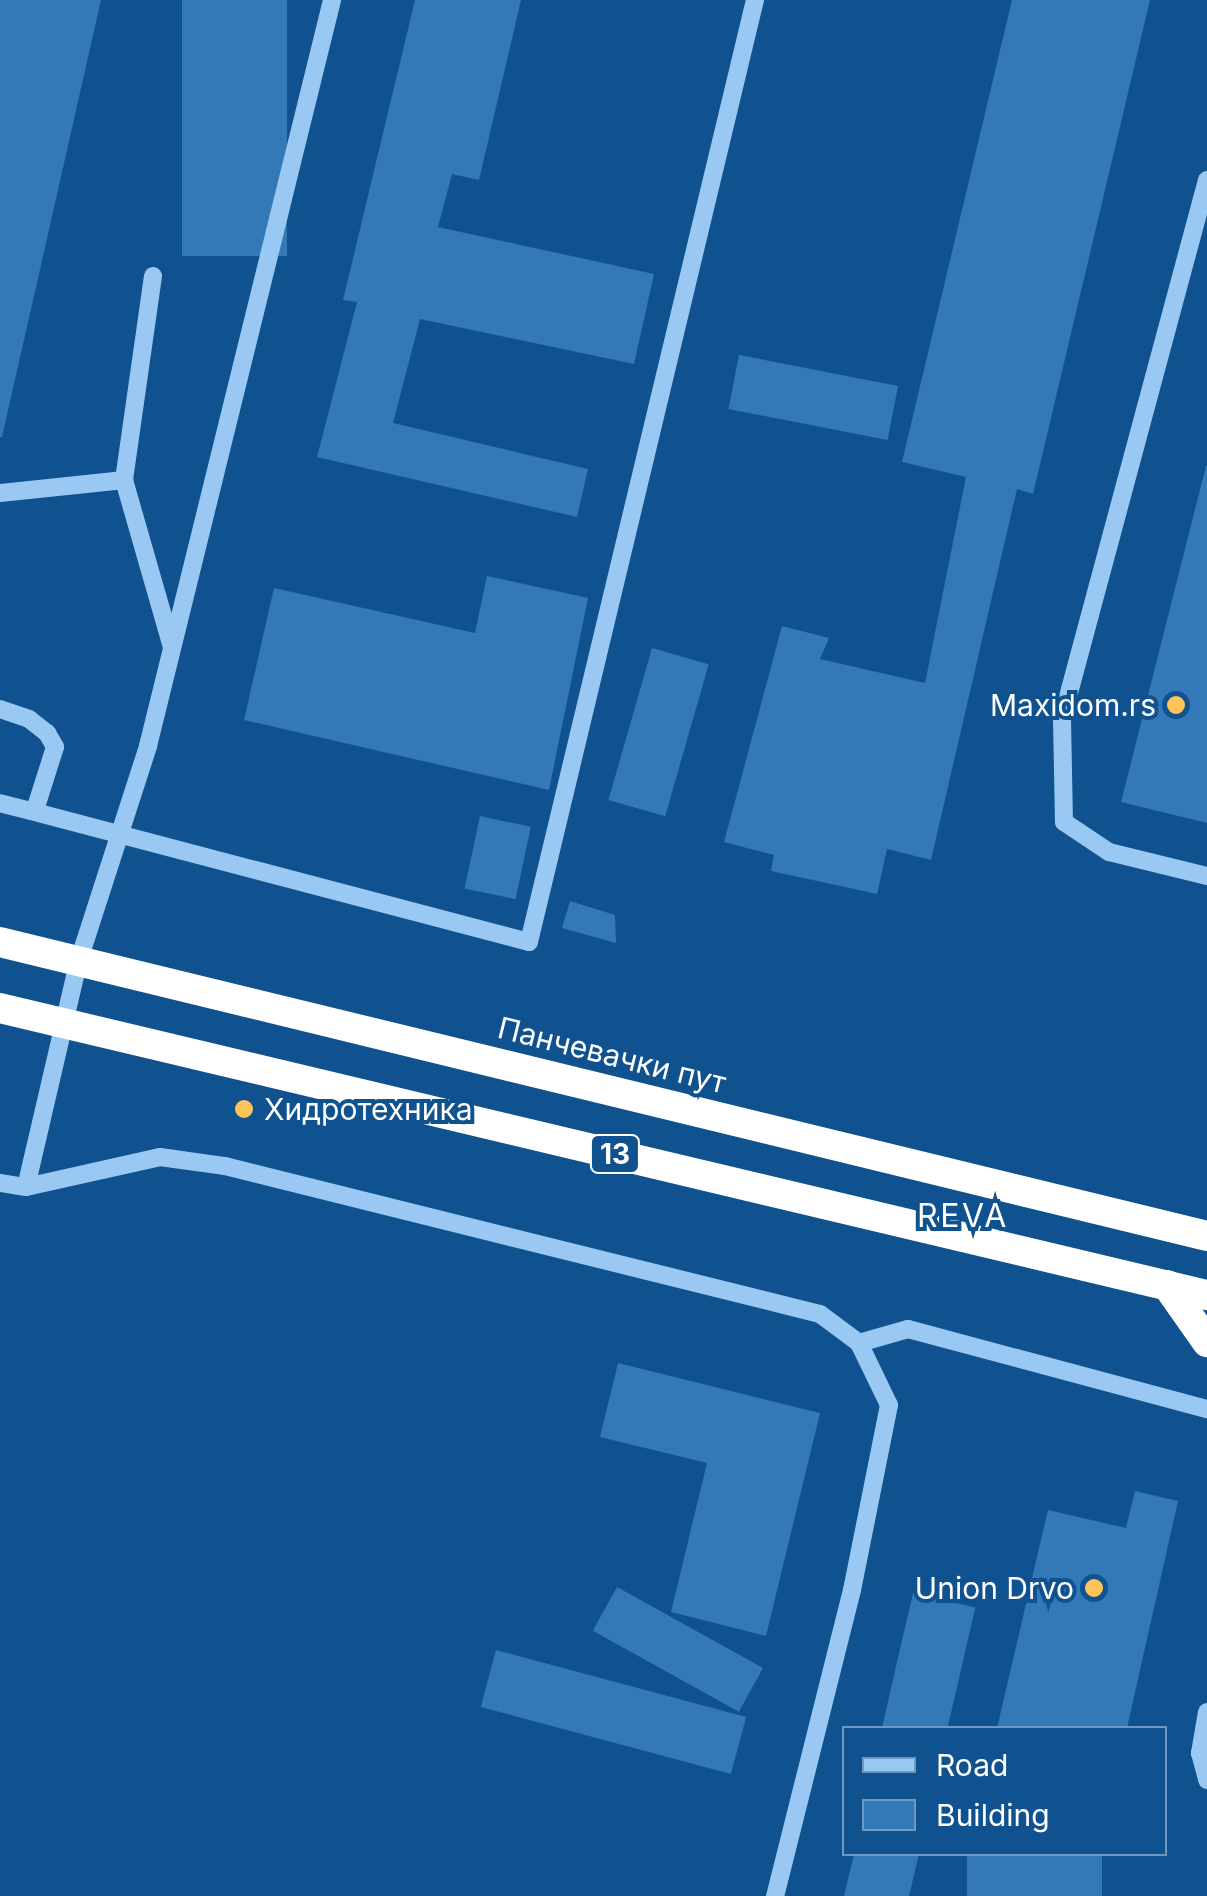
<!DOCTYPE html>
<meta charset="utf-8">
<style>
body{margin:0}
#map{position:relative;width:1207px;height:1896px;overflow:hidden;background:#10518f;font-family:Inter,sans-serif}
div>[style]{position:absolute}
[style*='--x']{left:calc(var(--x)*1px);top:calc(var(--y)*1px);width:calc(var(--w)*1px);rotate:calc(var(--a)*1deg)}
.building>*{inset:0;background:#3479b7;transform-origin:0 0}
.minor>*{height:18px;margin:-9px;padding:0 9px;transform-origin:9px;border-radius:9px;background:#99c9f3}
.highway>*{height:30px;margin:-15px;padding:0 15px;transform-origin:15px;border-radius:15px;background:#fff}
.dots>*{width:28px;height:28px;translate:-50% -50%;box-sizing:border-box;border:5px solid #10518f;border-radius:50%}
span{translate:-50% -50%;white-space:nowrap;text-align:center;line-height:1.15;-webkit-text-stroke:8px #10518f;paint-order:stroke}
.shield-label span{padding:2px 8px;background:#10518f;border:2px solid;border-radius:8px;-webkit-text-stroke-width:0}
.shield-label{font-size:28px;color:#fff;font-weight:700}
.poi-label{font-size:30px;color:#fff}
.right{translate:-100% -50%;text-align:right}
.left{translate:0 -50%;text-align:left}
.street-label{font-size:30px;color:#fff}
.neighbourhood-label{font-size:32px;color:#fff;letter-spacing:2.5px}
.legend{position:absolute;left:842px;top:1726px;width:325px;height:130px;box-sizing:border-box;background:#10518f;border:2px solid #7097bc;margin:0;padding:12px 18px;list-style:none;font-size:30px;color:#fff}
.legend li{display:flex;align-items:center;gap:20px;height:50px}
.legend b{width:50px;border:2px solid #7097bc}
</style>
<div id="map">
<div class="building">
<div style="clip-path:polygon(0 0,101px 0,2px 437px,0 437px)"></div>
<div style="left:182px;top:0;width:105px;height:256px"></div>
<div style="clip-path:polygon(415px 0,521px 0,479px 180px,452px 174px,438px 227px,654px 274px,634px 364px,420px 319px,393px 423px,588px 469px,577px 517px,317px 457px,357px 302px,343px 300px)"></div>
<div style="clip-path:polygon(1012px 0,1150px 0,1033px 494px,1017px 489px,931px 860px,887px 849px,877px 894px,771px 871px,774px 855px,724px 842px,782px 626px,829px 638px,820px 659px,925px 683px,966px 477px,902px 462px)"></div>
<div style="left:739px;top:355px;width:162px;height:55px;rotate:11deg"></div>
<div style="clip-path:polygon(1206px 466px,1207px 466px,1207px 823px,1121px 802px)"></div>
<div style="clip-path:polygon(487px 576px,588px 598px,549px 790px,244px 720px,274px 588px,475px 633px)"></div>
<div style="left:652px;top:648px;width:59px;height:158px;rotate:16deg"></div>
<div style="left:480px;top:816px;width:52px;height:74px;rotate:12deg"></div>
<div style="clip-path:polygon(570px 901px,615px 915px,616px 943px,562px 928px)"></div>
<div style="clip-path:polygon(618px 1363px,820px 1413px,766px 1636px,671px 1612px,707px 1463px,600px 1437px)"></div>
<div style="clip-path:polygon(1135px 1491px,1178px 1501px,1127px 1728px,997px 1728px,1048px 1510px,1126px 1528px)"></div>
<div style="left:617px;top:1587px;width:167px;height:50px;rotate:29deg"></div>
<div style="left:913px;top:1593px;width:64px;height:139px;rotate:13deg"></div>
<div style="left:496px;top:1650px;width:259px;height:59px;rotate:15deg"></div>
<div style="clip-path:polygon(854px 1854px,919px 1854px,909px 1896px,844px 1896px)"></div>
<div style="left:967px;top:1854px;width:135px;height:43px"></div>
</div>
<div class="minor">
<div style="--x:1207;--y:180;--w:558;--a:105.06"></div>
<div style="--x:1062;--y:719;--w:103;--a:88.9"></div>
<div style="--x:1064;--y:822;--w:54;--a:33.7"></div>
<div style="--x:1109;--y:852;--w:101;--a:13.8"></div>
<div style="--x:153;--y:276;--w:206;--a:98.1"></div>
<div style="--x:124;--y:480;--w:174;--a:74"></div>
<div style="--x:0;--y:493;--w:125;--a:-6"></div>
<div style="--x:0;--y:709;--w:31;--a:19"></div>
<div style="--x:29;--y:719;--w:23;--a:38"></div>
<div style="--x:47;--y:733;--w:16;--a:60"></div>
<div style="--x:55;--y:747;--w:63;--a:107.6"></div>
<div style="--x:36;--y:807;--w:6;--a:141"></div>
<div style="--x:31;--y:811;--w:32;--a:-166"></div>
<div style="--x:31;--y:811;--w:515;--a:14.74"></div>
<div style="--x:529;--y:942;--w:969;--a:-76.51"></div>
<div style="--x:0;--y:1183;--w:26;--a:9"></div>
<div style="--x:26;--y:1187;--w:137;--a:-12.6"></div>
<div style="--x:160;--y:1157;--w:66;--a:7.9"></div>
<div style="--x:225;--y:1166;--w:613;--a:13.97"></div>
<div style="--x:820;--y:1314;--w:49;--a:36.6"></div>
<div style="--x:859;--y:1343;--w:69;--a:64.2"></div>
<div style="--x:889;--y:1405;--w:189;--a:101.3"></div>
<div style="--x:852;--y:1590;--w:316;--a:104.1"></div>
<div style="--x:26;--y:1187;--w:233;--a:-76.9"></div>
<div style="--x:79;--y:960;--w:225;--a:-72.1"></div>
<div style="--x:148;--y:746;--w:768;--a:-76.14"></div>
<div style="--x:859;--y:1343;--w:51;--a:-15.9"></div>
<div style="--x:908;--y:1329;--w:310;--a:15"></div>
<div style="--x:1207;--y:1712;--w:42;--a:99.7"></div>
<div style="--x:1200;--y:1753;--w:28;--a:75"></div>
</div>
<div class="highway">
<div style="--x:0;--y:942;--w:1242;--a:13.69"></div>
<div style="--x:0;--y:1008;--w:1241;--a:13.38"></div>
<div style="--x:1167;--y:1285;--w:70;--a:54.9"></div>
</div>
<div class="dots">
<div style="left:1176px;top:705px;background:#ffc35b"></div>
<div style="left:244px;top:1109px;background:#ffc35b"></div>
<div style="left:1094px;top:1588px;background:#ffc35b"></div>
</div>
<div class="shield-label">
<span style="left:615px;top:1154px">13</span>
</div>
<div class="poi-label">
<span class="right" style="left:1156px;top:705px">Maxidom.rs</span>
<span class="left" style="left:264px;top:1109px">Хидротехника</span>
<span class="right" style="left:1074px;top:1588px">Union Drvo</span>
</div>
<div class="street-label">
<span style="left:612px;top:1055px;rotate:14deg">Панчевачки пут</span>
</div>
<div class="neighbourhood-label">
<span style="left:963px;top:1216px">REVA</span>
</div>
<ul class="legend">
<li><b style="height:12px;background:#99c9f3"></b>Road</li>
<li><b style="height:28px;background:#3479b7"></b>Building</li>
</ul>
</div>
